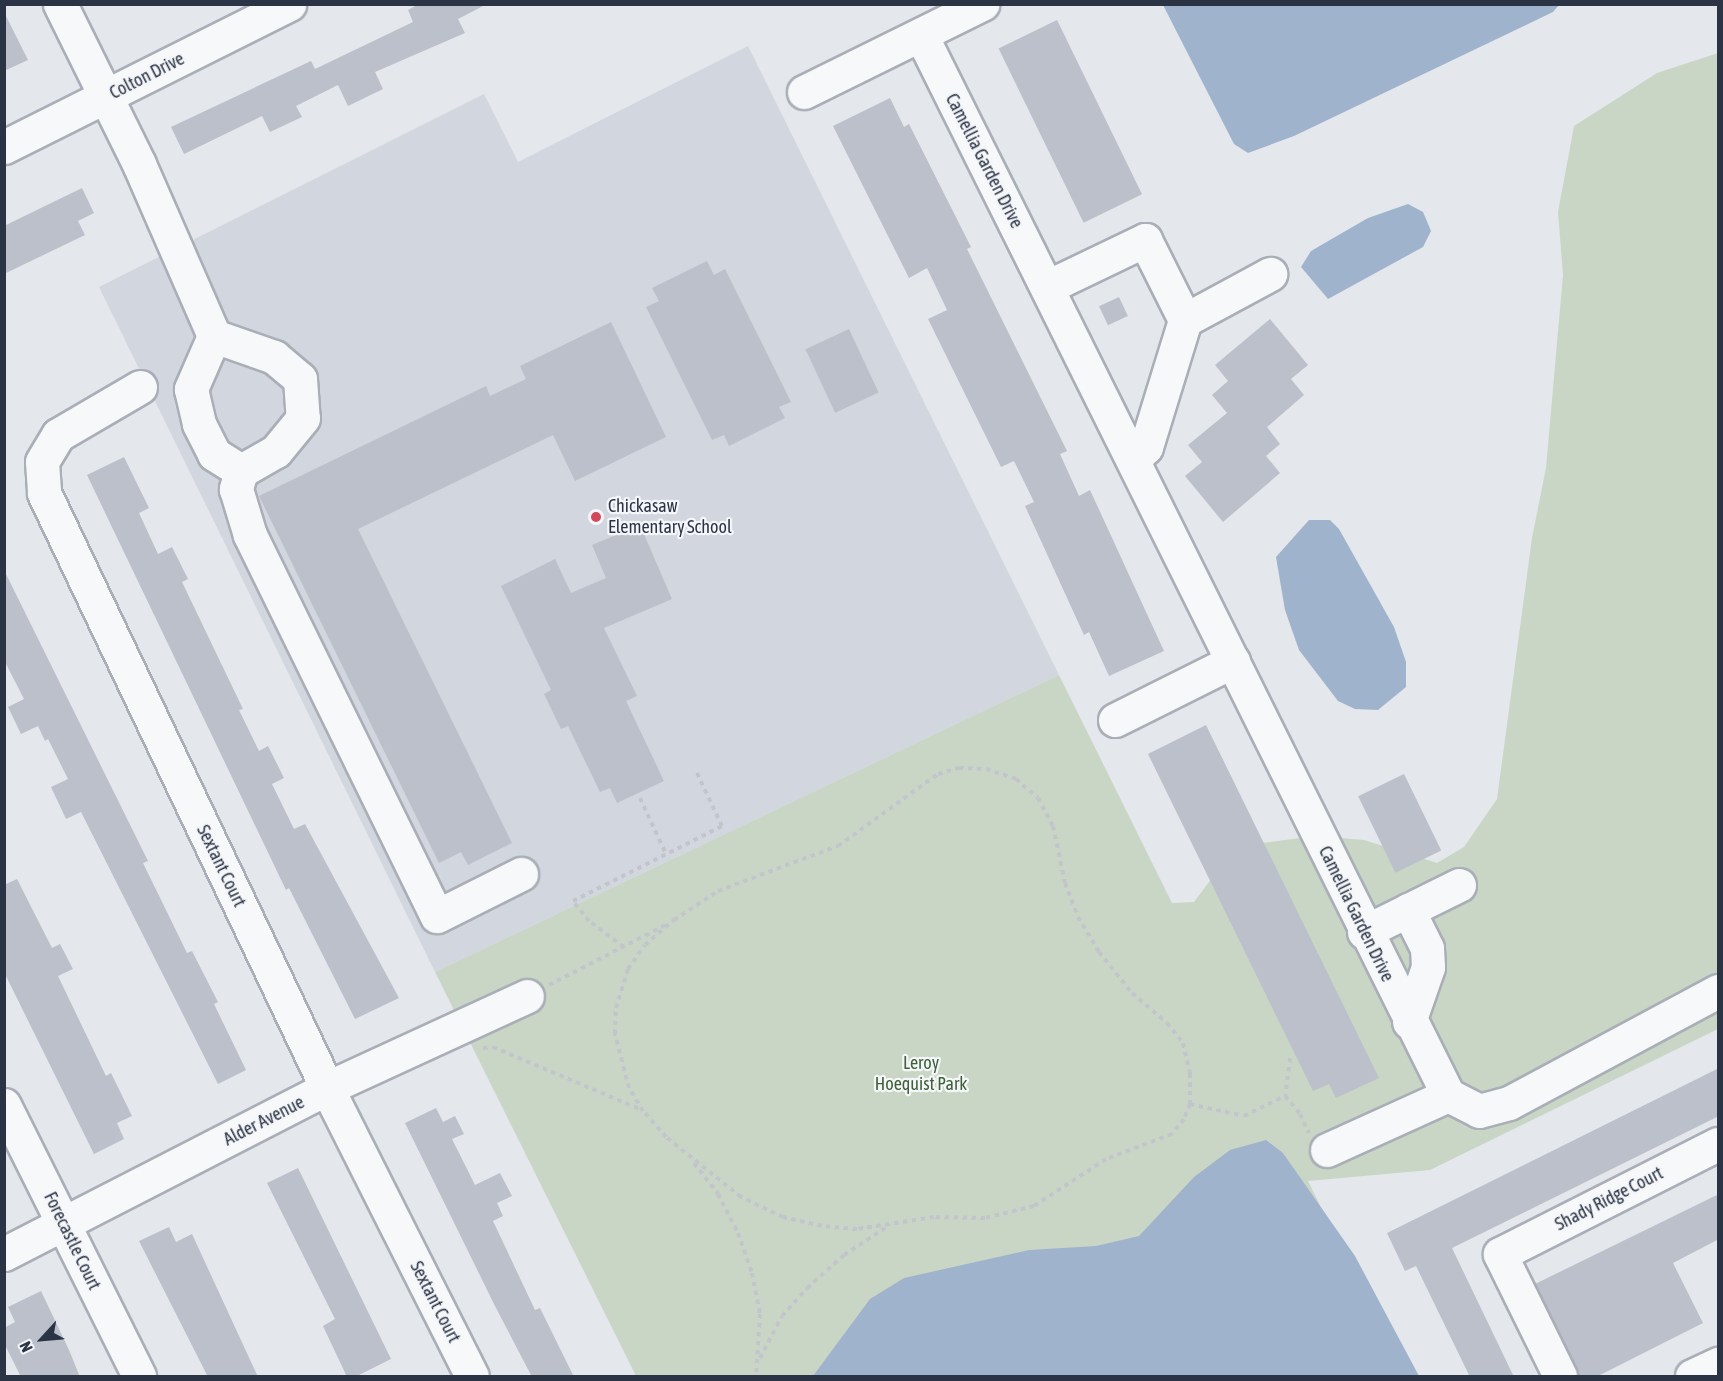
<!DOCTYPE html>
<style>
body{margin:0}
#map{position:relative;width:1723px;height:1381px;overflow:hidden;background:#e4e7ec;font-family:"Asap Condensed",sans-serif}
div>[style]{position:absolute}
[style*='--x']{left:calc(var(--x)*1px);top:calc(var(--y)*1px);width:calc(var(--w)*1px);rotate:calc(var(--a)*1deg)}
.built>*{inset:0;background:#d2d6de}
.green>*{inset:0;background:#c9d6c5}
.water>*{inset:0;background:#9fb4cc}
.building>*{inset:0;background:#bbc0ca;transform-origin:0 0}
.path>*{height:4px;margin-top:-2px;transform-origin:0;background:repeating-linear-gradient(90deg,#c2c5cb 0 4.5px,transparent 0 9px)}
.roads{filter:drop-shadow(2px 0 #a9aeb7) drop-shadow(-2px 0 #a9aeb7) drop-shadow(0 2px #a9aeb7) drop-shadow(0 -2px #a9aeb7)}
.minor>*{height:33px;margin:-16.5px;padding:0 16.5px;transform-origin:16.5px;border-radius:16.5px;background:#f7f8fa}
.dots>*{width:16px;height:16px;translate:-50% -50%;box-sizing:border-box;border:3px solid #f4f6f9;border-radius:50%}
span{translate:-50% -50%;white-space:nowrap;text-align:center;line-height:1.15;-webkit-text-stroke:4.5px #f4f6f9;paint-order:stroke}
.street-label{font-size:18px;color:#2b3445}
.poi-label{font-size:18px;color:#2b3445}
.left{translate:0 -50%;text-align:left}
.park-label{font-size:18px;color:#3f6138}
.frame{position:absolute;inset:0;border:6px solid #2b3445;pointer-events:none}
.north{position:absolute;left:12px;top:1309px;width:60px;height:60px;-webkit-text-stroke:4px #f4f6f9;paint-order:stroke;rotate:244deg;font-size:16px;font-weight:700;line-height:24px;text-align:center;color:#2b3445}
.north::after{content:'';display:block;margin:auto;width:21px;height:27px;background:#2b3445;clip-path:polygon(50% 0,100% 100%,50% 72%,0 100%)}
</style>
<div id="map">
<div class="built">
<div style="clip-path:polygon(748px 46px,1059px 675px,435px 972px,99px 287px,484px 94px,518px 162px)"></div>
</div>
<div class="green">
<div style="clip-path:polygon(1718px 53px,1718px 1029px,1430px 1170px,1308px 1181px,1404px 1376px,636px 1376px,435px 972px,1059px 675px,1172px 903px,1194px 902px,1224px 862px,1263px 843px,1315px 836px,1364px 840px,1437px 863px,1464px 847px,1497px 799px,1532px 538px,1546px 468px,1563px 275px,1558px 212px,1574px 126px,1657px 73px)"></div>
</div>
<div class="water">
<div style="clip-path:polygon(1163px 5px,1163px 4px,1559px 5px,1553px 12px,1294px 136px,1248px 153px,1234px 144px)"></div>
<div style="clip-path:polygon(1408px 204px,1423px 212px,1431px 231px,1423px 247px,1328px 299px,1301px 267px,1311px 251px,1368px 218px)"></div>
<div style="clip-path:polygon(1309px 520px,1330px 520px,1339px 529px,1394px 627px,1406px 662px,1406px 687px,1378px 710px,1355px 709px,1338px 701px,1299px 650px,1285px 610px,1276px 557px)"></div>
<div style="clip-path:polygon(1266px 1140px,1283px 1153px,1355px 1256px,1419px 1376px,813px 1376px,870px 1299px,904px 1278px,1029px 1250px,1096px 1246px,1139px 1236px,1194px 1177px,1230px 1150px)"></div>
</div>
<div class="building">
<div style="clip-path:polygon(419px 4px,487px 4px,458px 19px,465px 33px,375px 72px,383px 89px,348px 106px,338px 85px,296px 106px,302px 117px,270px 132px,262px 116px,184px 154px,171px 127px,311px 61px,315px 69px,413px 22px,408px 10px)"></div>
<div style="clip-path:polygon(4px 12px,28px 60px,4px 71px)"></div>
<div style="left:1057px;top:20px;width:194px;height:65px;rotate:64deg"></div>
<div style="clip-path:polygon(890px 98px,904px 127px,909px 124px,971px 247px,967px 249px,1067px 451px,1060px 454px,1079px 496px,1090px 490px,1164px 651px,1109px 676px,1089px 632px,1084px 635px,1025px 506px,1034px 502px,1014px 461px,1001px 467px,928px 319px,947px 310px,927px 268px,909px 278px,833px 126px)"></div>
<div style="clip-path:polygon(82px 188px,94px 213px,78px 221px,85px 235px,4px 274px,4px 226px)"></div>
<div style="clip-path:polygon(707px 261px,714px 275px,725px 269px,791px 402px,779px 407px,785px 418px,729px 446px,724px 435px,712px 440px,646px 307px,659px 301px,652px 288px)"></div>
<div style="left:1119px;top:297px;width:21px;height:22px;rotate:65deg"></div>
<div style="clip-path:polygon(1270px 319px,1308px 365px,1291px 379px,1304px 395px,1267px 427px,1280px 444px,1266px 456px,1280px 473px,1223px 522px,1185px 476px,1202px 462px,1188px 445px,1227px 413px,1212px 395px,1228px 381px,1215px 365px)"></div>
<div style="clip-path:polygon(611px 322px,666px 437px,575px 481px,553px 435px,358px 529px,512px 843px,468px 865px,461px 852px,439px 863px,259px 496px,486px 386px,490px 396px,526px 379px,520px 366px)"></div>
<div style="left:849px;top:329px;width:70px;height:48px;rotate:65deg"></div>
<div style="clip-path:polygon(124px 457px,149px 508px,139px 513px,158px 554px,172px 547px,188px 579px,182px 582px,243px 709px,239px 710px,259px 751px,268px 746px,284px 778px,272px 784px,294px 829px,305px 824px,399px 998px,355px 1019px,289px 888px,286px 890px,87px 475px)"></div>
<div style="clip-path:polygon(640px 525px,672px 599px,604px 628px,637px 696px,626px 701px,664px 781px,617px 803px,610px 788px,600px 792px,568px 726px,561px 729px,544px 694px,551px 690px,501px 586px,555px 559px,571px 593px,606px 578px,592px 545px)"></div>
<div style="clip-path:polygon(4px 570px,148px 861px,143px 863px,187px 953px,192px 951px,218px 1002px,214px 1004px,246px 1070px,218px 1084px,81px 812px,66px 819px,51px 787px,68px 779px,48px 739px,45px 741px,38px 726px,21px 734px,8px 707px,24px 699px,4px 660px)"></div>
<div style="clip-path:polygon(1206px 725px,1379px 1078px,1336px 1098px,1329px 1084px,1313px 1091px,1148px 754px)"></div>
<div style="left:1404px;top:774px;width:85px;height:51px;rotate:64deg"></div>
<div style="clip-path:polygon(17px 879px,52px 948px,60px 944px,73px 969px,58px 976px,106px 1076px,111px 1073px,132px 1116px,117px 1123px,124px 1139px,94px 1154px,4px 972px,4px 885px)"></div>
<div style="clip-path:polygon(1719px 1068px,1719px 1116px,1452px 1248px,1514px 1377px,1470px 1377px,1416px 1266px,1405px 1271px,1387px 1233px)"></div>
<div style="clip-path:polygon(436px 1108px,443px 1122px,455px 1116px,464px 1134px,452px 1139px,475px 1185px,500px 1173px,512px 1196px,497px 1203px,503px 1216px,493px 1221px,535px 1310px,540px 1308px,574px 1377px,532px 1377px,495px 1306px,405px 1123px)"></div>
<div style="clip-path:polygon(298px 1168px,391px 1359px,355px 1377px,347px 1377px,323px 1326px,335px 1319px,267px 1183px)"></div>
<div style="clip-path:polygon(1719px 1194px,1719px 1239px,1673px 1263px,1703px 1323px,1596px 1377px,1579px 1377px,1535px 1284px)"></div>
<div style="clip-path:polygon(169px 1227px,176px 1242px,192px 1234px,258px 1377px,208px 1377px,139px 1241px)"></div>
<div style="clip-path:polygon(41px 1291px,69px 1350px,80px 1377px,21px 1377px,4px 1343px,4px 1328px,15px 1322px,8px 1307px)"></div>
</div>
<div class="path">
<div style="--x:959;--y:768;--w:27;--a:2"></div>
<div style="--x:986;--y:769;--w:32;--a:18"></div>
<div style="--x:1016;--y:779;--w:29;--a:41"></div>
<div style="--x:1038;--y:798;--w:32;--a:62"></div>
<div style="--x:1053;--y:826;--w:58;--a:78.1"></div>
<div style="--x:1065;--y:883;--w:36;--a:69"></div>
<div style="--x:1078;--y:917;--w:41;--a:59"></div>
<div style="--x:1099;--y:952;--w:53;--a:51.2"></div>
<div style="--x:1132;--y:993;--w:46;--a:40.6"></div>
<div style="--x:1167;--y:1023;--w:26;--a:51"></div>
<div style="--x:1183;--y:1043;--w:31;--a:77"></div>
<div style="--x:1190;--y:1073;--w:31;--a:90"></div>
<div style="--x:1190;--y:1104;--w:16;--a:112"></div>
<div style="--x:1184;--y:1119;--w:19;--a:129"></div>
<div style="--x:1172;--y:1134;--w:71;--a:159.3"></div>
<div style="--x:1106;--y:1159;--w:86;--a:146.9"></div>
<div style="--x:1034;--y:1206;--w:50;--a:166.2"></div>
<div style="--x:985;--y:1218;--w:51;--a:-178.9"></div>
<div style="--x:934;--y:1217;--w:78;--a:171.1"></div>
<div style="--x:857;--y:1229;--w:35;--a:-175"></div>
<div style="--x:822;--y:1226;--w:40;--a:-167"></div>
<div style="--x:783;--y:1217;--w:47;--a:-154.5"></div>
<div style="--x:741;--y:1197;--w:96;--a:-141.3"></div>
<div style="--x:666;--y:1137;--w:35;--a:-131"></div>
<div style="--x:643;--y:1111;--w:27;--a:-121"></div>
<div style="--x:629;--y:1088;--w:56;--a:-104.5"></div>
<div style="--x:615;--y:1034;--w:26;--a:-88"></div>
<div style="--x:616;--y:1008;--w:41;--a:-72.9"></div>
<div style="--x:628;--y:969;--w:29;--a:-55"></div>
<div style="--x:645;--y:945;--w:38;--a:-41"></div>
<div style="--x:674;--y:920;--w:53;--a:-33.4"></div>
<div style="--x:718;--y:891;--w:128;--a:-20.6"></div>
<div style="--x:838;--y:846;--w:123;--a:-35.8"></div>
<div style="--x:938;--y:774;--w:22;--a:-16"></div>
<div style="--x:640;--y:798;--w:62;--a:65.1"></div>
<div style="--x:624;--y:947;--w:44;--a:-143.4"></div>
<div style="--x:589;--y:921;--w:26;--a:-129"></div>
<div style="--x:573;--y:901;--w:167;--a:-26.7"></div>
<div style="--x:722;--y:826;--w:61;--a:-115.3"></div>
<div style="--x:549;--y:985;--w:131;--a:-27.3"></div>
<div style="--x:483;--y:1048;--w:10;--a:-6"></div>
<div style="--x:493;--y:1047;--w:162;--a:22.9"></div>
<div style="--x:1290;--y:1058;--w:38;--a:97"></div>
<div style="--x:1285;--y:1096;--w:23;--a:50"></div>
<div style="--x:1300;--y:1114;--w:21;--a:65"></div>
<div style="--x:1190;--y:1104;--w:55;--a:12.5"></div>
<div style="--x:1244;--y:1116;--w:46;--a:-26"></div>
<div style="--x:694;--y:1163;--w:39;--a:52"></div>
<div style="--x:718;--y:1194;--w:44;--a:62.9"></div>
<div style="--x:738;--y:1233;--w:42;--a:70.7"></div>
<div style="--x:752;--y:1273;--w:42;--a:79"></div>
<div style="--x:760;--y:1314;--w:62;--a:93.7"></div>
<div style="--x:760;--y:1358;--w:47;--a:-62.4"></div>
<div style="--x:782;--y:1316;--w:38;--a:-48"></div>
<div style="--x:807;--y:1288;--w:50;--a:-41.7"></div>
<div style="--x:844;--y:1255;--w:53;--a:-33.4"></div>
</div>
<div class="roads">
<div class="minor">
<div style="--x:60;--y:4;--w:178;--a:63.7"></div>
<div style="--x:139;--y:164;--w:188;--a:66.4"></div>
<div style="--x:214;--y:336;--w:64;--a:19.3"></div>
<div style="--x:274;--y:357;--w:34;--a:40"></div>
<div style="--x:300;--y:379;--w:39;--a:86"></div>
<div style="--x:303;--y:418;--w:43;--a:129.3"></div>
<div style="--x:276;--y:451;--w:40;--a:150.3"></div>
<div style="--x:241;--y:471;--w:19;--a:106"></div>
<div style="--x:236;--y:489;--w:48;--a:73.1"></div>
<div style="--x:250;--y:535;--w:424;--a:63.9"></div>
<div style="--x:437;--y:916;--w:94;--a:-26.6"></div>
<div style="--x:921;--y:35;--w:1184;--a:63.56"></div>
<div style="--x:1448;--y:1095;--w:35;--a:27"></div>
<div style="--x:1479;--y:1111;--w:31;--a:-15"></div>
<div style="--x:1509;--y:1103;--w:237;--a:-28.2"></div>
<div style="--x:804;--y:92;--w:199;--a:-26.3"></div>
<div style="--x:4;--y:147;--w:319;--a:-26.6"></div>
<div style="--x:1047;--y:287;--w:109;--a:-25.6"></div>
<div style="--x:1145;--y:240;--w:89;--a:63.4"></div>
<div style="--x:1185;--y:320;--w:133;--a:107.1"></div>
<div style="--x:1146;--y:447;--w:16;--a:137"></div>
<div style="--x:1185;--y:320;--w:97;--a:-28.4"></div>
<div style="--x:214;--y:336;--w:58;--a:113.5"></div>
<div style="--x:191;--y:389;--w:36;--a:77"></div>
<div style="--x:199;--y:424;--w:34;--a:63"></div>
<div style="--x:214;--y:454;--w:32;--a:32"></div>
<div style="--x:140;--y:387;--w:95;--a:149.7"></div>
<div style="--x:58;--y:435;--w:31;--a:121"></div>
<div style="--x:42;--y:462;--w:31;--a:86"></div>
<div style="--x:44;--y:493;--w:659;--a:64.56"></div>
<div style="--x:327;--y:1088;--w:322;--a:63.3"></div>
<div style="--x:1115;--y:720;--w:132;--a:-26.6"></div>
<div style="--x:1408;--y:910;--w:42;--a:63.4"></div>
<div style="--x:1427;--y:948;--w:19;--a:87"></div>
<div style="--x:1428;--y:967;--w:58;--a:109.1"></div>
<div style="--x:1364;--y:932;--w:106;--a:-26.3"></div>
<div style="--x:4;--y:1105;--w:303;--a:63.5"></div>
<div style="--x:1327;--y:1150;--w:133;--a:-24.4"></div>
<div style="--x:4;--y:1254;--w:363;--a:-27.2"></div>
<div style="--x:327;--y:1088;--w:220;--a:-24.7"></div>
<div style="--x:1560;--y:1376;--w:136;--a:-116.2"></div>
<div style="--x:1500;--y:1254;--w:244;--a:-26.8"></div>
<div style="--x:1692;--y:1376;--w:29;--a:-25"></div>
</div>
</div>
<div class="dots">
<div style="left:596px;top:517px;background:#d1495b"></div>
</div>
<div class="street-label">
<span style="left:147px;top:76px;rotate:-27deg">Colton Drive</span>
<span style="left:984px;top:161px;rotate:63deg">Camellia Garden Drive</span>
<span style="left:221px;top:866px;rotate:64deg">Sextant Court</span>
<span style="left:1356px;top:914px;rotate:64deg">Camellia Garden Drive</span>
<span style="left:264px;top:1121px;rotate:-27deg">Alder Avenue</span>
<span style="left:1609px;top:1199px;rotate:-27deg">Shady Ridge Court</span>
<span style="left:72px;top:1241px;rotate:64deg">Forecastle Court</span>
<span style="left:435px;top:1302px;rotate:63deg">Sextant Court</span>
</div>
<div class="poi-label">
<span class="left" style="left:608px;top:517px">Chickasaw<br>Elementary School</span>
</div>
<div class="park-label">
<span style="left:921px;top:1074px">Leroy<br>Hoequist Park</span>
</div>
<div class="frame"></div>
<div class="north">N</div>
</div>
